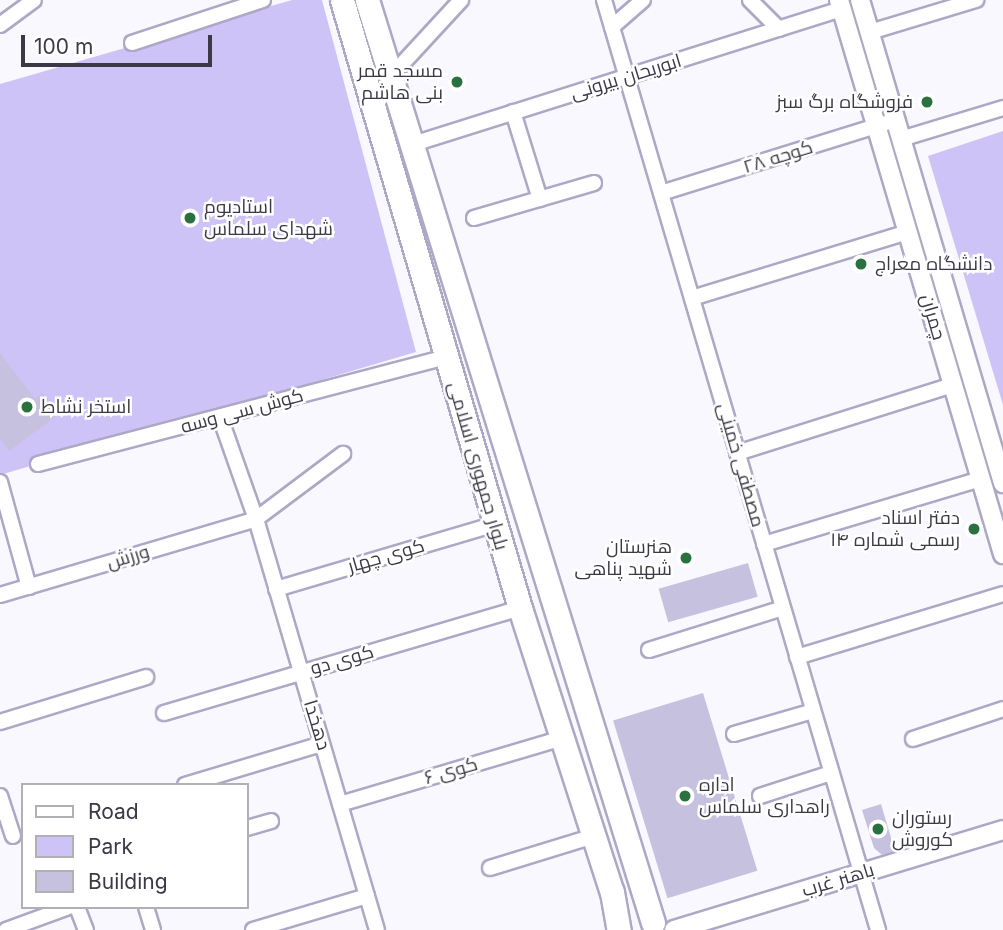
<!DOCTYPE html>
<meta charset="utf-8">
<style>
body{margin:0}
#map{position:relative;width:1003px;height:930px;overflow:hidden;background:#f9f8fe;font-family:Inter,Cairo,sans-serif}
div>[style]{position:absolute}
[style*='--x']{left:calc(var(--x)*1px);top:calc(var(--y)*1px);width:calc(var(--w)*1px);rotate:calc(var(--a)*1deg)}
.green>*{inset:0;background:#cdc3f6}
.building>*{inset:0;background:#c7c1e0;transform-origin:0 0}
.roads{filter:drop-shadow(2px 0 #ada8c5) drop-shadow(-2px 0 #ada8c5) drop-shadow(0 2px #ada8c5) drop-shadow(0 -2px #ada8c5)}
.minor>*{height:14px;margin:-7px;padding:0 7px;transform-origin:7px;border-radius:7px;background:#fff}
.tertiary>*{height:18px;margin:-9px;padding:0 9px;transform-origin:9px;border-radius:9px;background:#fff}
.primary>*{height:23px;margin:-11.5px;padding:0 11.5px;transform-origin:11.5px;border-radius:11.5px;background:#fff}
.dots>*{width:19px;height:19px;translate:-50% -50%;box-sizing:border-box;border:4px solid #fff;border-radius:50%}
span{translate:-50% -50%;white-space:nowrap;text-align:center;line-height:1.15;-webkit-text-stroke:5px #fff;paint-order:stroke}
.poi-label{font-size:19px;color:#3b3945}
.right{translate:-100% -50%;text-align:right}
.left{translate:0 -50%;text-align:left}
.street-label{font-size:19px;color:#3b3945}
.legend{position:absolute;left:21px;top:783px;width:228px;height:126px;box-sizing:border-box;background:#fff;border:2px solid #b1b0b5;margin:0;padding:9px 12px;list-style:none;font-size:21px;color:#3b3945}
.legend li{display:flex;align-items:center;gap:14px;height:35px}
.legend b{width:35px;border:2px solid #b1b0b5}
.scale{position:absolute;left:21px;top:35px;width:191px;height:32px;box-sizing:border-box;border:4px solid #3b3945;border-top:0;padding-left:9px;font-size:21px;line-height:24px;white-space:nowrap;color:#3b3945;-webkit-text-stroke:5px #fff;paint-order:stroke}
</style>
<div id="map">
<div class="green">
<div style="clip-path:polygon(292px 0,322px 0,416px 352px,0 475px,0 84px)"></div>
<div style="clip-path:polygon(1003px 131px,1003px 405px,928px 156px)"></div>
</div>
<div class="building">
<div style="clip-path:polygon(0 353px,35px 399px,43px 393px,59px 414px,9px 451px,0 439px)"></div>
<div style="left:748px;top:563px;width:35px;height:93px;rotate:74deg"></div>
<div style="left:703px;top:693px;width:186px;height:94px;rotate:73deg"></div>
<div style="clip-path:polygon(881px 804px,895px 851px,882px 855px,874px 848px,862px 810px)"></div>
</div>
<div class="roads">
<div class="minor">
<div style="--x:604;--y:0;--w:970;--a:73.58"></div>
<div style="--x:750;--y:0;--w:41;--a:45"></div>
<div style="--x:0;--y:25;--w:42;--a:-36.3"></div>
<div style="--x:612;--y:27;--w:41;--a:-41.1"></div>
<div style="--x:870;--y:32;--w:111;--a:-16.8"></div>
<div style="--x:132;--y:43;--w:138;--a:-18.2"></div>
<div style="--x:390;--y:77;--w:105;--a:-47.3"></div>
<div style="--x:513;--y:112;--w:91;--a:72.8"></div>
<div style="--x:901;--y:139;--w:107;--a:-16.9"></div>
<div style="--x:410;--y:145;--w:453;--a:-17.5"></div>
<div style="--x:661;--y:193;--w:246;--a:-17.3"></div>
<div style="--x:474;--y:218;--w:125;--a:-16.3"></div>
<div style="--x:692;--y:298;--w:226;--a:-17"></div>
<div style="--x:220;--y:417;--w:108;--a:70.6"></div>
<div style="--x:256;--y:519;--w:109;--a:-36.8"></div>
<div style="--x:737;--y:453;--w:226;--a:-17.5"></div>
<div style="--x:38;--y:464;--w:422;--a:-14.7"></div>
<div style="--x:0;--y:482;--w:109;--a:74.6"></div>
<div style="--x:764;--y:544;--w:227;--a:-16.7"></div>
<div style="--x:276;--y:589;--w:229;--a:-16.5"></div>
<div style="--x:0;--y:595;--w:267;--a:-16.5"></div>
<div style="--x:256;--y:519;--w:428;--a:73.6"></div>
<div style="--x:649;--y:650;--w:140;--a:-17.4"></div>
<div style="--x:797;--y:657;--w:215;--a:-17"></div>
<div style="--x:164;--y:713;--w:371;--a:-16.4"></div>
<div style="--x:0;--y:722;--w:153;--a:-17.1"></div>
<div style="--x:734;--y:734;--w:82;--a:-16.2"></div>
<div style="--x:913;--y:739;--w:95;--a:-18.4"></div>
<div style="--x:185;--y:785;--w:143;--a:-16.7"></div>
<div style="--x:0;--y:796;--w:42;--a:72"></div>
<div style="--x:760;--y:796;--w:75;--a:-17.9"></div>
<div style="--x:340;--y:804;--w:233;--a:-16.5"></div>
<div style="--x:247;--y:828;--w:25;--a:-16"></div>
<div style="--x:490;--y:868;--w:109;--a:-17.1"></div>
<div style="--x:77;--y:907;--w:25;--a:69"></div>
<div style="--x:146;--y:907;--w:24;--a:73"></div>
<div style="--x:6;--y:930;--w:67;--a:-20.1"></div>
<div style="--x:253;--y:930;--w:119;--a:-16.6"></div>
</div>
<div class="tertiary">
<div style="--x:839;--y:0;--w:578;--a:73.51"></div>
<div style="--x:860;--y:0;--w:504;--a:73.51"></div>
<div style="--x:674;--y:930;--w:344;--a:-16.9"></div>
</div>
<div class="primary">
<div style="--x:342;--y:0;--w:634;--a:73.68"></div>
<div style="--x:520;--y:608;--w:299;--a:72.1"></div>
<div style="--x:612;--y:892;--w:39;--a:80"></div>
<div style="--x:367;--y:0;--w:966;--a:72.78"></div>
</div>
</div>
<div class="dots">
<div style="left:457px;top:82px;background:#29723f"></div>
<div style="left:927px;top:102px;background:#29723f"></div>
<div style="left:190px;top:218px;background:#29723f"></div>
<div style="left:861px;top:264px;background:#29723f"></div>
<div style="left:27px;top:407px;background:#29723f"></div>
<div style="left:974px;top:529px;background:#29723f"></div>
<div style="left:686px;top:558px;background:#29723f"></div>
<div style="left:685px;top:796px;background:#29723f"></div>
<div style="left:878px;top:829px;background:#29723f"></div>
</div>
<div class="poi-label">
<span class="right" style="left:443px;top:82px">مسجد قمر<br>بنی هاشم</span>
<span class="right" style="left:913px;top:102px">فروشگاه برگ سبز</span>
<span class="left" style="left:204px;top:218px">استادیوم<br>شهدای سلماس</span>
<span class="left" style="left:875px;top:264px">دانشگاه معراج</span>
<span class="left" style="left:41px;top:407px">استخر نشاط</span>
<span class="right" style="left:960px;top:529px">دفتر اسناد<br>رسمی شماره ۱۴</span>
<span class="right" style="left:672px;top:558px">هنرستان<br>شهید پناهی</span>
<span class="left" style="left:699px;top:796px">اداره<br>راهداری سلماس</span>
<span class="left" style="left:892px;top:829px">رستوران<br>کوروش</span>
</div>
<div class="street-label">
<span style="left:626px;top:77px;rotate:-17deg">ابوریحان بیرونی</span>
<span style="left:778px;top:157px;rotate:-17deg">کوچه ۲۸</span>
<span style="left:933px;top:317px;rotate:74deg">چمران</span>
<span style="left:242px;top:411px;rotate:-15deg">کوش سی وسه</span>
<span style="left:741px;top:465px;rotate:74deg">مصطفی خمینی</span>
<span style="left:478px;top:466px;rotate:74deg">بلوار جمهوری اسلامی</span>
<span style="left:386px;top:556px;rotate:-16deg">کوی چهار</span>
<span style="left:128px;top:557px;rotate:-17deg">ورزش</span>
<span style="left:342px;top:660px;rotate:-16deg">کوی دو</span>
<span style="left:317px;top:725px;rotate:73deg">دهخدا</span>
<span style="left:451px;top:771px;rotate:-16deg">کوی ۶</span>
<span style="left:838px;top:880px;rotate:-17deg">باهنر غرب</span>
</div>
<ul class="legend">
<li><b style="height:9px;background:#fff"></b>Road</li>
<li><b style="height:19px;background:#cdc3f6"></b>Park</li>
<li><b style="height:19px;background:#c7c1e0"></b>Building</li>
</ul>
<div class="scale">100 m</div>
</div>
